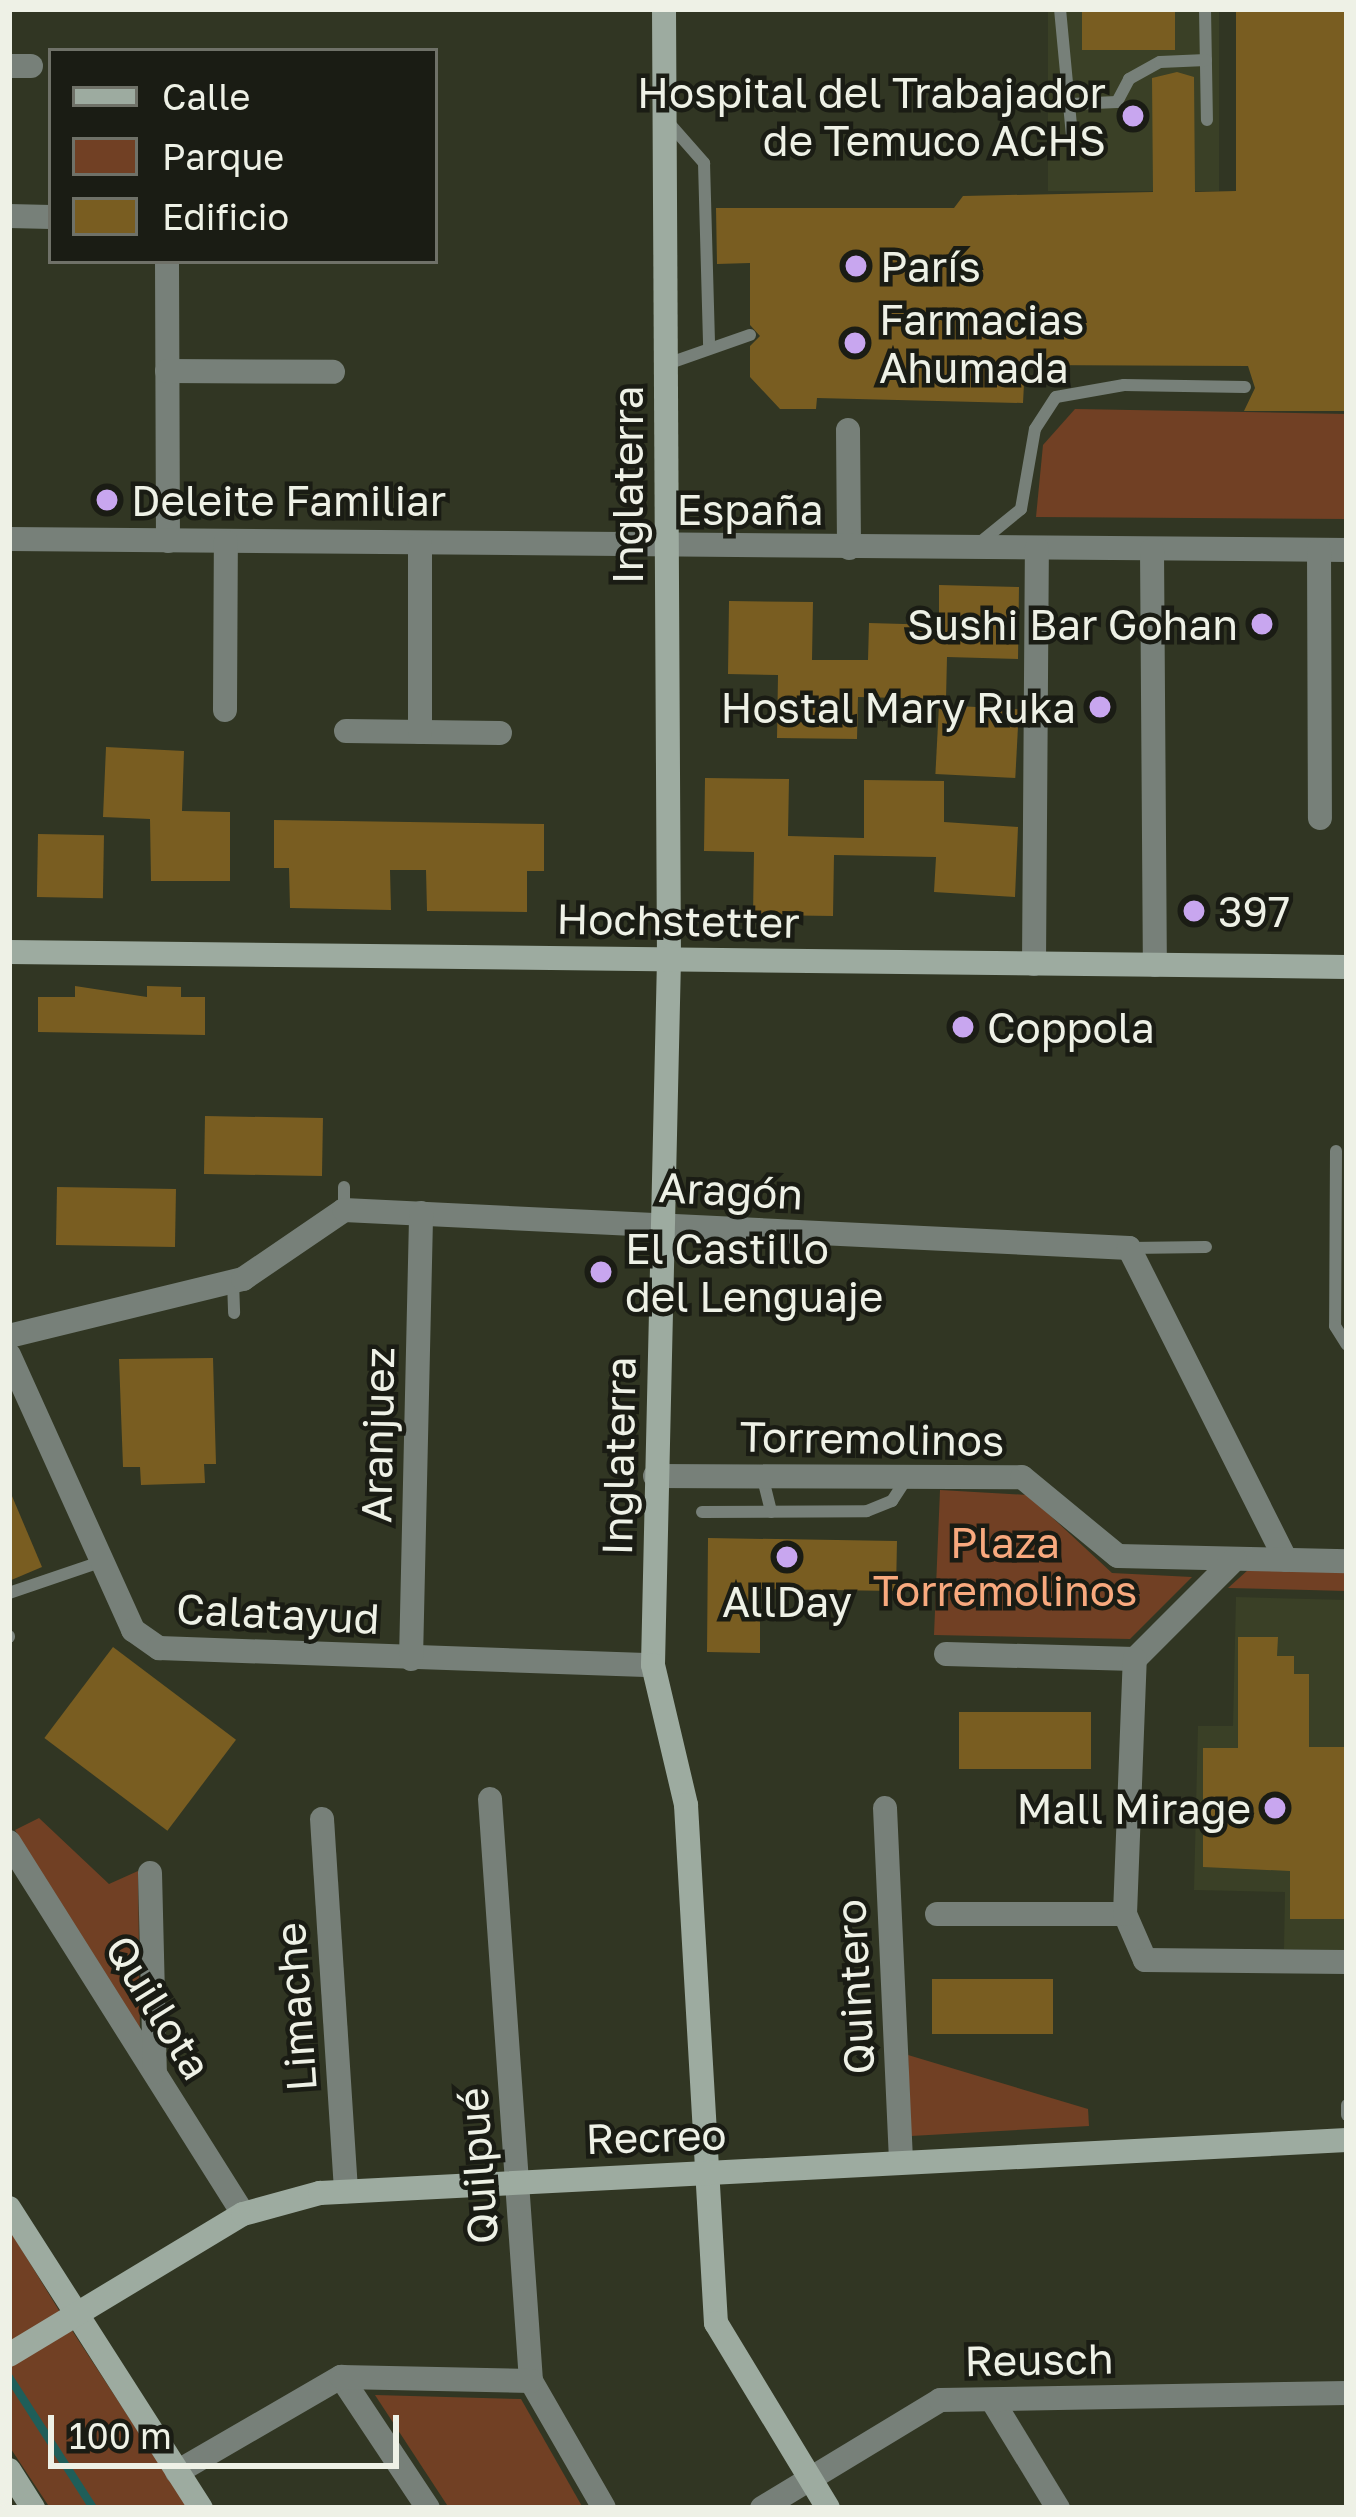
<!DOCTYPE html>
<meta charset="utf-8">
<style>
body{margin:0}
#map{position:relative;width:1356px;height:2517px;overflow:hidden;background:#313623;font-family:"Golos Text",sans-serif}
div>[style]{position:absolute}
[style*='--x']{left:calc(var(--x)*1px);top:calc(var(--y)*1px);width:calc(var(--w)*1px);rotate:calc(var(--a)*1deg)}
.built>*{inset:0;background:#3a4026;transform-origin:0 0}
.green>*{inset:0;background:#714024}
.stream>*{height:8px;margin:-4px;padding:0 4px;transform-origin:4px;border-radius:4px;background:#1f5e59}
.building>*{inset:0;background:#795d21;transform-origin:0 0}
.lane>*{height:12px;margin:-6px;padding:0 6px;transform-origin:6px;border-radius:6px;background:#778079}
.street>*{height:24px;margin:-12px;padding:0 12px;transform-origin:12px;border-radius:12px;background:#778079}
.secondary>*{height:24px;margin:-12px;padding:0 12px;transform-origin:12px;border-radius:12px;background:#9daba0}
.dots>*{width:33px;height:33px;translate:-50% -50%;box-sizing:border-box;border:6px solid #1a1c14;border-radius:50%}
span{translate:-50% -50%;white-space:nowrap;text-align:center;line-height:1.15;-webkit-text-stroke:9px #1a1c14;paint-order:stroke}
.poi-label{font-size:42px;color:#eef1e6}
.right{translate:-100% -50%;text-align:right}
.left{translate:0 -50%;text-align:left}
.street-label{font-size:42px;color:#eef1e6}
.park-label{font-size:42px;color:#f8a97e}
.frame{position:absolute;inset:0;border:12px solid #eef1e6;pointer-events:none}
.legend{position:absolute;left:48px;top:48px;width:390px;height:216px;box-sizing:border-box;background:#1a1c14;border:3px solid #6f7168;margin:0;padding:15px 21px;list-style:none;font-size:36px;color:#eef1e6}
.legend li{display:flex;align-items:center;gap:24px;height:60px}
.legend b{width:60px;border:3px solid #6f7168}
.scale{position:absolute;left:48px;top:2415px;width:351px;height:54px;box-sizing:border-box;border:6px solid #eef1e6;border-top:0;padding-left:15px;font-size:36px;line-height:42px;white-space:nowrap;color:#eef1e6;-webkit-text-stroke:9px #1a1c14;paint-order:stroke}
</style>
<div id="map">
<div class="built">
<div style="left:1048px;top:9px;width:171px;height:182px"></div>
<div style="clip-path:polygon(1236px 1597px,1347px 1600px,1347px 1950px,1284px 1949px,1285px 1892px,1194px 1890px,1198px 1726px,1233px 1726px)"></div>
</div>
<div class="green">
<div style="clip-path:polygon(1075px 409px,1347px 414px,1347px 519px,1036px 517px,1043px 445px)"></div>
<div style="clip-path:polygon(940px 1490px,1028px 1495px,1112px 1573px,1192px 1577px,1130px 1639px,934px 1635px)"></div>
<div style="clip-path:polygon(1248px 1570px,1347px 1571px,1347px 1591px,1228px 1588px)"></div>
<div style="clip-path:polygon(39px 1818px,109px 1884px,138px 1871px,140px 2037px,15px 1830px)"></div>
<div style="clip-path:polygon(908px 2055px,1088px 2109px,1089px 2126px,911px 2136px)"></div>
<div style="clip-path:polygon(9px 2229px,60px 2312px,188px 2508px,50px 2508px,9px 2446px)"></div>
<div style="clip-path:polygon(375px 2395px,521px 2399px,583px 2508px,449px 2508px)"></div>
</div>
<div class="stream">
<div style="--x:9;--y:2377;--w:156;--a:57.3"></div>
</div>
<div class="building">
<div style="left:1082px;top:9px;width:93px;height:41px"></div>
<div style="clip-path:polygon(1236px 9px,1347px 9px,1347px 411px,1244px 411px,1255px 388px,1248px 366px,1025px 365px,1023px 403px,817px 398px,816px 409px,780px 409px,750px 377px,750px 346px,760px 336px,750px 325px,750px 263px,717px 264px,716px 208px,954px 208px,963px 196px,1153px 192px,1152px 78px,1177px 72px,1194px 77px,1195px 192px,1236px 191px)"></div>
<div style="clip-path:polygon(939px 585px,1019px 587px,1018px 659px,947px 657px,946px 699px,858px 697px,857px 739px,777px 738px,778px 675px,728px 674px,729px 601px,813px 602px,812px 660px,868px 660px,869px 623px,939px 625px)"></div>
<div style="left:939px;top:705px;width:80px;height:69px;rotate:3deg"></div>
<div style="clip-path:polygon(106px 747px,184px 751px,182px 811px,230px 812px,230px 881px,151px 881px,150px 819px,103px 817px)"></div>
<div style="clip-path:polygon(705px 778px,789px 779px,788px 836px,864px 838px,864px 780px,944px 781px,944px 822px,1018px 827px,1015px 897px,934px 892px,936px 857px,834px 855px,833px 916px,753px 915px,754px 852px,704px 851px)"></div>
<div style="clip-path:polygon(274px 820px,544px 824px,544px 871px,527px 871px,527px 912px,427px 911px,426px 870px,390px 870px,391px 910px,290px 908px,289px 868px,274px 868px)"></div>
<div style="left:38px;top:834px;width:66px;height:63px;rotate:1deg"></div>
<div style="clip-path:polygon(75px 986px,147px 997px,147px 986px,181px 987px,181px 997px,205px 997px,205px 1035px,38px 1032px,38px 997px,75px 997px)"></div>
<div style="left:205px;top:1116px;width:118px;height:58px;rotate:1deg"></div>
<div style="left:57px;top:1187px;width:119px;height:58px;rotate:1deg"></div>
<div style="clip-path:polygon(213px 1358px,216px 1464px,204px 1464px,205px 1483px,141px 1485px,140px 1467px,123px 1467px,119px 1359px)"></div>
<div style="clip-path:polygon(9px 1489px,42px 1567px,9px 1581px)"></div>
<div style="clip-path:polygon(708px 1538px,897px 1541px,896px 1591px,760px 1589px,760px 1653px,707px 1652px)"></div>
<div style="clip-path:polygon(1238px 1637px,1278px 1637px,1277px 1656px,1294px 1656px,1294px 1674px,1309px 1674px,1309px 1747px,1347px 1747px,1347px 1919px,1290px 1919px,1290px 1871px,1203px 1867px,1203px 1748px,1238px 1748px)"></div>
<div style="left:113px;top:1647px;width:154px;height:114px;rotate:37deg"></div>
<div style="left:959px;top:1712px;width:132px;height:57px"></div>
<div style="left:932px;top:1979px;width:121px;height:55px"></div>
</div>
<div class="lane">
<div style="--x:1060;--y:9;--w:127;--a:84.6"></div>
<div style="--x:1205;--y:9;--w:111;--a:89"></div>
<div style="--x:1071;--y:104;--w:46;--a:-2.5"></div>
<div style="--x:1117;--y:102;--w:26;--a:-62"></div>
<div style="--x:1129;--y:79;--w:35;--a:-29"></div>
<div style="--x:1160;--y:62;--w:46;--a:-2.5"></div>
<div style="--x:668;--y:122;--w:55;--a:48.7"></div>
<div style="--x:704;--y:163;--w:184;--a:88.4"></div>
<div style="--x:667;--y:364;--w:88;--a:-19.3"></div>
<div style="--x:983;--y:540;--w:49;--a:-39.2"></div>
<div style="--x:1021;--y:509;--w:81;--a:-80.1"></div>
<div style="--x:1035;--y:429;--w:38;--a:-57"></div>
<div style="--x:1056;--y:397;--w:69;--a:-10"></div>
<div style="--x:1124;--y:385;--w:121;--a:0.9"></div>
<div style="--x:1336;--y:1151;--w:175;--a:90.3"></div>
<div style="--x:1335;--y:1326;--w:22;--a:58"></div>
<div style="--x:344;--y:1187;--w:23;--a:90"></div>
<div style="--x:1130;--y:1248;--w:76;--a:-0.8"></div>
<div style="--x:233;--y:1281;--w:32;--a:88"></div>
<div style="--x:762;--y:1475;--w:38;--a:76"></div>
<div style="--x:702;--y:1512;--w:165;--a:-0.3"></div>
<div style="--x:867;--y:1511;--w:27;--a:-22"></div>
<div style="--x:892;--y:1501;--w:31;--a:-57"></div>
<div style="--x:9;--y:1593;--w:99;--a:-18.8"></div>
<div style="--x:9;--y:1636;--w:1;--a:90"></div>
<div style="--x:1347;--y:2105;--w:10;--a:90"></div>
</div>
<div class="street">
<div style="--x:9;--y:66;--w:22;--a:0"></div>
<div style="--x:9;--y:216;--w:42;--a:1.4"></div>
<div style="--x:167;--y:261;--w:280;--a:89.8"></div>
<div style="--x:167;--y:371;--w:166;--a:0.3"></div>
<div style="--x:848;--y:430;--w:118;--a:89.5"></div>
<div style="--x:9;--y:539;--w:1338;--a:0.47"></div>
<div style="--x:1152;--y:550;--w:415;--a:89.6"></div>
<div style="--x:1319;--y:550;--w:268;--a:89.8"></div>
<div style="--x:225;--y:710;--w:168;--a:-89.7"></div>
<div style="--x:346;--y:731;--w:154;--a:0.7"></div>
<div style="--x:420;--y:732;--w:188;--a:-90"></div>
<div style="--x:1034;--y:964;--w:415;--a:-89.6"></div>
<div style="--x:9;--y:1336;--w:241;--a:-13.7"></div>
<div style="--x:243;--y:1279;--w:122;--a:-34.3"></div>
<div style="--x:344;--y:1210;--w:786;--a:2.77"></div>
<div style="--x:1129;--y:1248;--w:349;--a:63.3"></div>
<div style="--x:9;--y:1355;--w:302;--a:65.7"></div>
<div style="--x:133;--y:1630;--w:32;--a:35"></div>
<div style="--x:159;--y:1648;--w:494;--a:2"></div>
<div style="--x:655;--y:1476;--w:367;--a:0.2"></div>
<div style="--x:1022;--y:1477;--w:124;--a:39.5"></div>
<div style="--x:1118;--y:1556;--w:229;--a:1.3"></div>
<div style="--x:946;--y:1654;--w:189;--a:1.5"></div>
<div style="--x:1135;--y:1659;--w:141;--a:-45"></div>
<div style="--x:411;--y:1659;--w:446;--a:-88.7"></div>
<div style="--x:490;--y:1799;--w:583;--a:85.97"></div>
<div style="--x:531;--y:2381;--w:146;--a:60.1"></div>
<div style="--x:885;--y:1808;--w:354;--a:87.4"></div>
<div style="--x:322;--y:1819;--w:373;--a:86.3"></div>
<div style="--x:9;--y:1842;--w:439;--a:57.8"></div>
<div style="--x:150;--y:1873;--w:199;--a:88.6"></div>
<div style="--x:937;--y:1914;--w:188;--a:0"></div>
<div style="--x:1125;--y:1914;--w:50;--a:66.5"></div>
<div style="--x:1145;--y:1960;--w:202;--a:0.6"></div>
<div style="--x:1125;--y:1914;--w:255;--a:-87.8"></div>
<div style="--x:341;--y:2377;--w:157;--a:56.4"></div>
<div style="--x:992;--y:2400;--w:127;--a:58.6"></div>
<div style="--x:177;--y:2472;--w:190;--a:-30.1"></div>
<div style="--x:341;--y:2377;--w:190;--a:1.2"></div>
<div style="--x:762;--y:2508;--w:208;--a:-31.2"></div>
<div style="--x:940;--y:2400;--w:407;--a:-1"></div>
</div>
<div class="secondary">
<div style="--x:664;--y:9;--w:950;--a:89.7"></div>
<div style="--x:669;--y:959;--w:706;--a:91.3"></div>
<div style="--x:653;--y:1665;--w:144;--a:76.7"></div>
<div style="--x:686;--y:1805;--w:519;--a:86.69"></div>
<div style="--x:716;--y:2323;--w:216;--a:58.8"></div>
<div style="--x:9;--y:952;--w:1338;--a:0.64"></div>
<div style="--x:9;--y:2208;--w:356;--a:57.4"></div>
<div style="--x:9;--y:2355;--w:273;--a:-31.1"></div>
<div style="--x:243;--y:2214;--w:80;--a:-15.3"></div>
<div style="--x:320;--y:2193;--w:1028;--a:-2.95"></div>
<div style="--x:9;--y:2470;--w:45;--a:57.7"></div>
</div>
<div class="dots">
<div style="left:1133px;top:116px;background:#c8a6ef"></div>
<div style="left:856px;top:266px;background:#c8a6ef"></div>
<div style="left:855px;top:343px;background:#c8a6ef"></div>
<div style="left:107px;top:500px;background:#c8a6ef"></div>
<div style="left:1262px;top:624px;background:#c8a6ef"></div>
<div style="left:1100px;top:707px;background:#c8a6ef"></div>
<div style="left:1194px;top:911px;background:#c8a6ef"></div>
<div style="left:963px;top:1027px;background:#c8a6ef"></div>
<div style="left:601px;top:1272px;background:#c8a6ef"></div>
<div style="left:787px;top:1557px;background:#c8a6ef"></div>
<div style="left:1275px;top:1808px;background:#c8a6ef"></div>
</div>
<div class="poi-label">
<span class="right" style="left:1106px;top:116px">Hospital del Trabajador<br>de Temuco ACHS</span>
<span class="left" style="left:880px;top:266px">París</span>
<span class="left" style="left:879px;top:343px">Farmacias<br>Ahumada</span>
<span class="left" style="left:131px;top:500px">Deleite Familiar</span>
<span class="right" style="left:1238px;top:624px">Sushi Bar Gohan</span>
<span class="right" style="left:1076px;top:707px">Hostal Mary Ruka</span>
<span class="left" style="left:1218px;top:911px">397</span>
<span class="left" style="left:987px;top:1027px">Coppola</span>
<span class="left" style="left:625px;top:1272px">El Castillo<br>del Lenguaje</span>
<span style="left:787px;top:1601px">AllDay</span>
<span class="right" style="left:1251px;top:1808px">Mall Mirage</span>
</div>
<div class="street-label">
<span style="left:627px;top:485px;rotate:-90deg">Inglaterra</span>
<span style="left:750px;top:509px">España</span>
<span style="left:678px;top:920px;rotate:1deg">Hochstetter</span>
<span style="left:731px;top:1190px;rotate:3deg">Aragón</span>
<span style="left:377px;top:1435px;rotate:-89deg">Aranjuez</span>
<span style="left:872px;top:1438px;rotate:1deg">Torremolinos</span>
<span style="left:618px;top:1456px;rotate:-89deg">Inglaterra</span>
<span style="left:278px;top:1613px;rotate:3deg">Calatayud</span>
<span style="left:854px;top:1987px;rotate:-93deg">Quintero</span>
<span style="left:159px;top:2007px;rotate:58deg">Quillota</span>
<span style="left:295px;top:2007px;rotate:-94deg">Limache</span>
<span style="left:656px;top:2136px;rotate:-2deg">Recreo</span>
<span style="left:477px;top:2166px;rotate:-94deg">Quilpué</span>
<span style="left:1039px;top:2359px;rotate:-1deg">Reusch</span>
</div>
<div class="park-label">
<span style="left:1005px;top:1566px">Plaza<br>Torremolinos</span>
</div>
<div class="frame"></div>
<ul class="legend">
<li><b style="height:15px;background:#9daba0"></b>Calle</li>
<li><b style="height:33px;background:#714024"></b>Parque</li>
<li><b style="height:33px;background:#795d21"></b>Edificio</li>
</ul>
<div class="scale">100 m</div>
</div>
